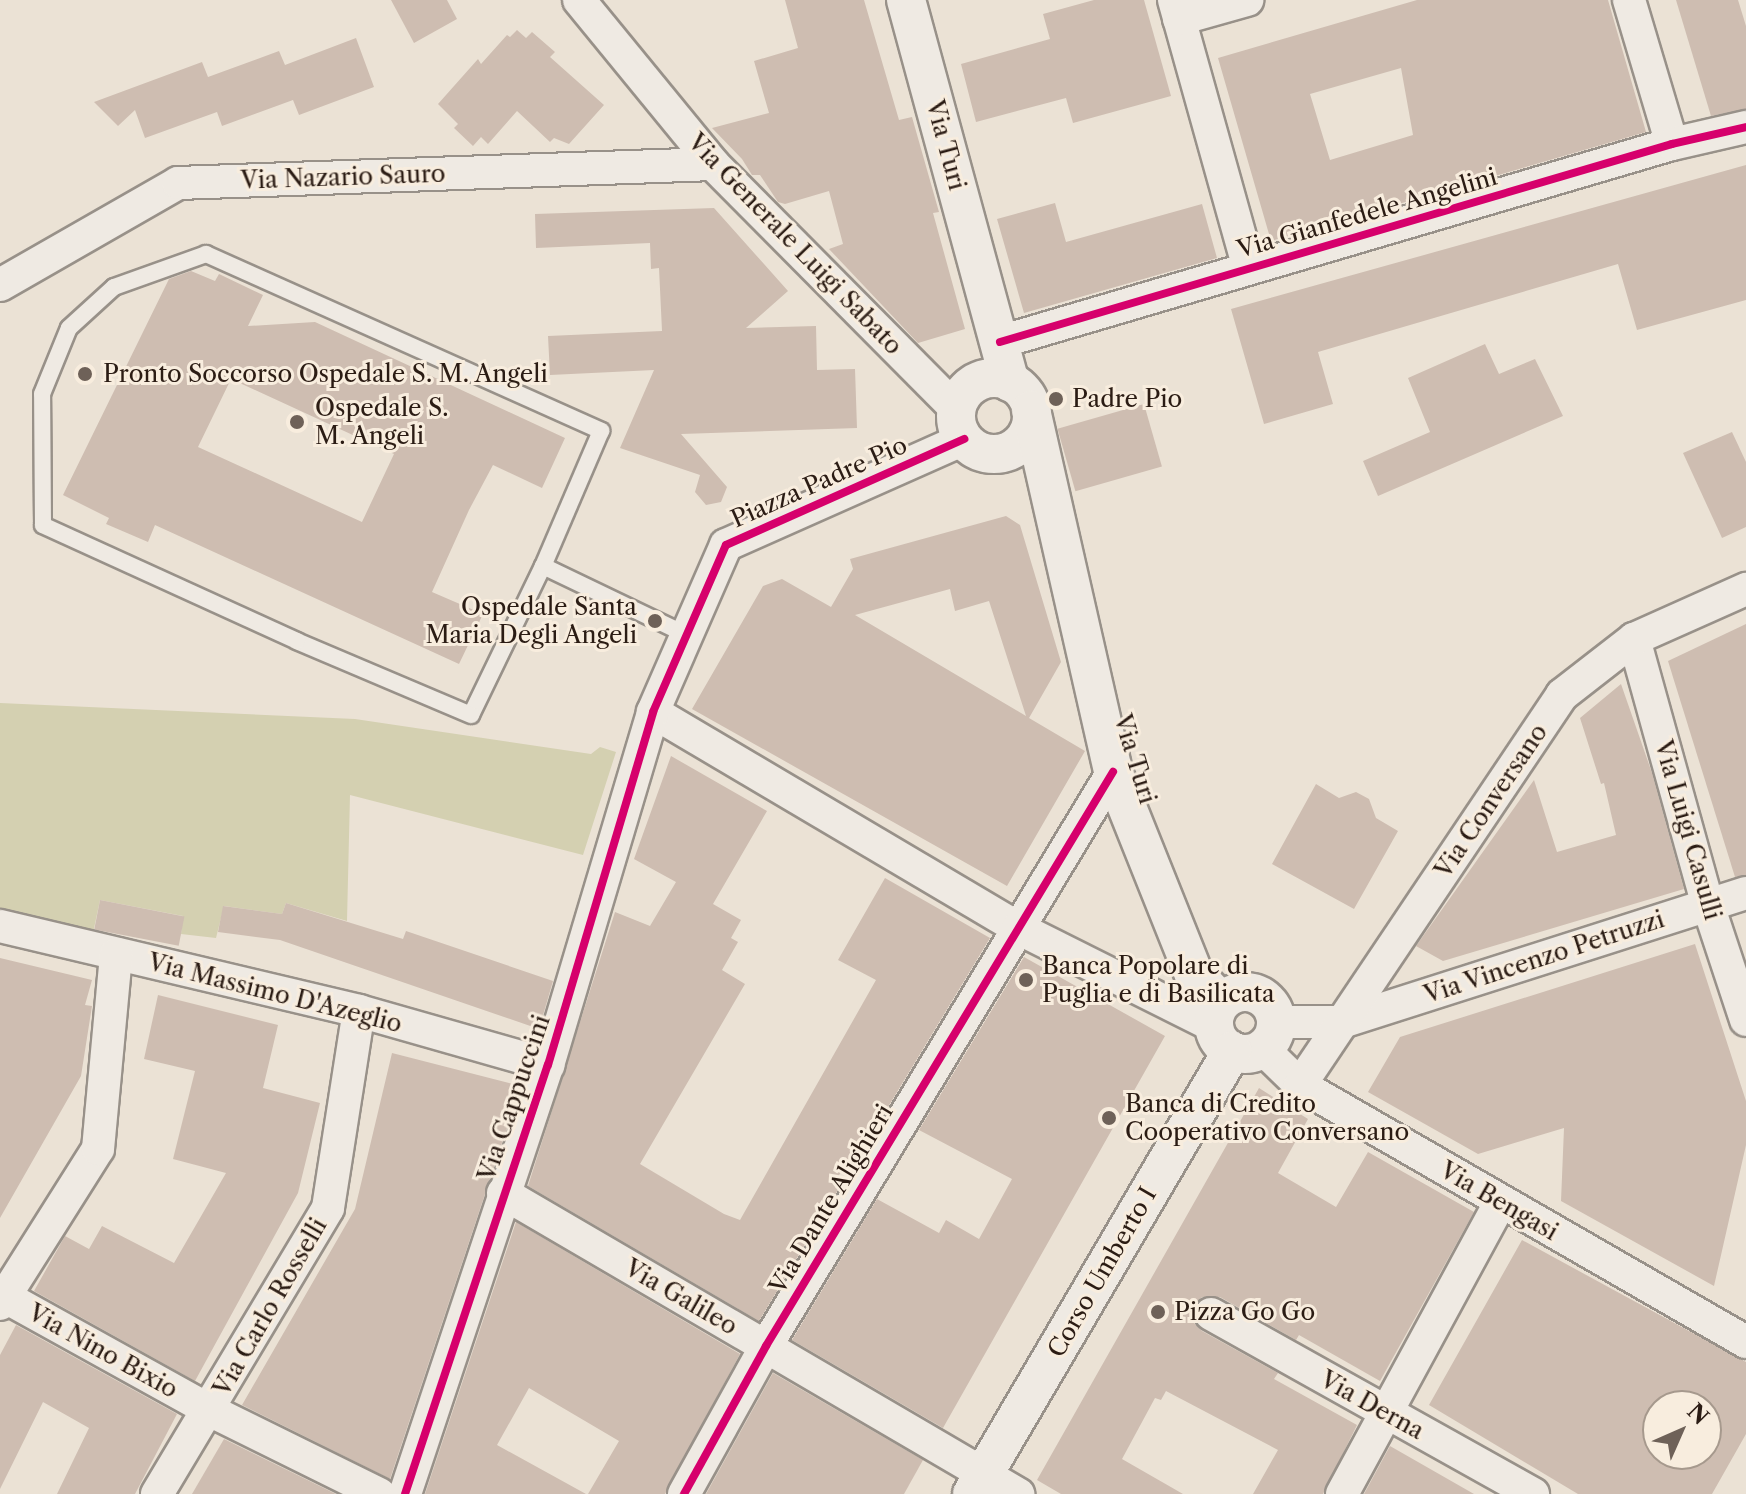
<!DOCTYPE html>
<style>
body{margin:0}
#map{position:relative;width:1746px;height:1494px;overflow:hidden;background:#ebe2d5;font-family:"Libre Caslon Text",serif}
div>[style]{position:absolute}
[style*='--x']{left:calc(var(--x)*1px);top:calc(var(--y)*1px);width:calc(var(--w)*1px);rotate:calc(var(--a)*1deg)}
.green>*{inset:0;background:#d4d0b1}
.building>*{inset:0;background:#cebdb1;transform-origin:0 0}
.roads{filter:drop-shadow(2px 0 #989189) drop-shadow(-2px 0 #989189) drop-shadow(0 2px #989189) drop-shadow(0 -2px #989189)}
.service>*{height:16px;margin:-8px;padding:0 8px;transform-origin:8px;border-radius:8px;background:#efeae3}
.minor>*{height:32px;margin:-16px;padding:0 16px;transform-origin:16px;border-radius:16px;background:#efeae3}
.tertiary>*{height:38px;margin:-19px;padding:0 19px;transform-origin:19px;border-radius:19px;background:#efeae3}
.tertiary>.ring{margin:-19px;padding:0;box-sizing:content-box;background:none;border:38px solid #efeae3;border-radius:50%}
.cycleway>*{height:8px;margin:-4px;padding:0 4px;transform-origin:4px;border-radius:4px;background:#d6006c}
.dots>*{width:22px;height:22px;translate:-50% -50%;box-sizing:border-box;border:4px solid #f8edde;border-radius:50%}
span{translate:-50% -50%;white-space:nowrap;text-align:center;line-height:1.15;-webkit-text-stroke:6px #f8edde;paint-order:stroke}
.street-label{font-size:24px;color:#2b1c14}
.poi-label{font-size:24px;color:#2b1c14}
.left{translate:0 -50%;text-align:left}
.right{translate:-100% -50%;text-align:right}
.north{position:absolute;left:1642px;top:1390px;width:80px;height:80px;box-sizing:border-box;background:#f8edde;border:2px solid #a6998d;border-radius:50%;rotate:45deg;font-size:22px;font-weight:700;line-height:32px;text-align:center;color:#2b1c14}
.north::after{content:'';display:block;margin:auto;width:28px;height:36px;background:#6e6158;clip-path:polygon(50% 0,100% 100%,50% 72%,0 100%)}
</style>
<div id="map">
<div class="green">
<div style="clip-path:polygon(0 703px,355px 719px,591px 754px,600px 747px,616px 752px,583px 855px,350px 795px,347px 921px,286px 903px,282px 914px,224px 906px,216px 938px,181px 934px,183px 916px,100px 900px,93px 933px,0 909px)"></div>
</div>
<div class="building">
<div style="clip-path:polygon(391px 0,447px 0,457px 19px,414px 43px)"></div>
<div style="clip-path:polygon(785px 0,864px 0,899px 120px,912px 117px,939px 212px,933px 213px,965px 329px,918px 343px,829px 249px,843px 244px,829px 191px,785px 204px,778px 202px,760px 175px,752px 175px,742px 159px,712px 128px,769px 113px,754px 61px,798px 48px)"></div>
<div style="clip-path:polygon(1094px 0,1144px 0,1171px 96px,1073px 123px,1066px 98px,976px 122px,961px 64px,1050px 39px,1043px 14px)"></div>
<div style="clip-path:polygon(evenodd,1417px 0,1608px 0,1646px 132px,1271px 241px,1218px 58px,1417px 0,1401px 68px,1413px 135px,1330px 160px,1310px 94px,1401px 68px)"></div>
<div style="clip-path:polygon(1676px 0,1738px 0,1746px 26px,1746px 109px,1711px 116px)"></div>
<div style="clip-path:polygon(517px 30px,526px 38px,532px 32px,555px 52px,550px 57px,604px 105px,569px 144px,554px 138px,550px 142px,517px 111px,488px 144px,481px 137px,473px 146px,454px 128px,458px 124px,438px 104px,478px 59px,481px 64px,507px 35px,510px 37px)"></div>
<div style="clip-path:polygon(356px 38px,374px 87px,299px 115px,293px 100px,222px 126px,217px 112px,145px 138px,135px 110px,118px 126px,94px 102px,202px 62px,208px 77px,279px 51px,285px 65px)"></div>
<div style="clip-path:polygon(1746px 165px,1746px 300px,1637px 330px,1618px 264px,1318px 352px,1333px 404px,1264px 424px,1231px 309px)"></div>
<div style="clip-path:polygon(1055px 203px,1066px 242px,1202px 204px,1217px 258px,1024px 313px,997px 219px)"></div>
<div style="clip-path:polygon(714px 208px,788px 291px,746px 328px,816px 326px,817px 370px,855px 369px,857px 428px,681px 434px,727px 487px,721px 502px,706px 505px,695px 492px,700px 475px,620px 448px,654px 370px,550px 375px,548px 336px,662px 331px,659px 268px,651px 269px,650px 243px,536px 248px,535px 214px)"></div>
<div style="clip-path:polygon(evenodd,191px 271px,215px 281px,219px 274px,263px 295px,248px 326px,315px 322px,565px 438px,542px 488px,493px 465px,469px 510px,432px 592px,483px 614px,459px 664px,155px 525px,148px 542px,106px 524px,109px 518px,63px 495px,169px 279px,191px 271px,231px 379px,394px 454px,362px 522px,198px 447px,231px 379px)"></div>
<div style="clip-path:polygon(1485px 344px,1499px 374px,1535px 359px,1563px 416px,1378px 496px,1363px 461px,1430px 432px,1408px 378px)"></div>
<div style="left:1144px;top:404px;width:65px;height:90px;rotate:74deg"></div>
<div style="clip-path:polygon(1732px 432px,1746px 462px,1746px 527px,1722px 538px,1683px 453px)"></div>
<div style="clip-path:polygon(evenodd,1006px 516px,1020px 525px,1061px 662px,1029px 718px,1085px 751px,1007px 886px,692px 709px,763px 586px,782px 579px,831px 607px,853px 569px,850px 559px,1006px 516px,950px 589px,955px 611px,989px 601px,1026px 716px,855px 615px,950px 589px)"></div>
<div style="clip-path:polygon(1746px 624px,1746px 875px,1735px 877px,1668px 661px)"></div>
<div style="clip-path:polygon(1621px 684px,1652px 773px,1684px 889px,1443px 961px,1416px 946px,1534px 780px,1557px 852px,1616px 835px,1604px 783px,1601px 784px,1580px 718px)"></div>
<div style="clip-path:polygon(671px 756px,767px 811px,713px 904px,741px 920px,731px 938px,738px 942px,722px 970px,745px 984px,640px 1164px,724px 1214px,740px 1220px,876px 980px,838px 960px,885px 878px,990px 938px,885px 1112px,878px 1109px,838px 1177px,844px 1180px,759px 1321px,528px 1186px,615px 912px,650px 926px,676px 882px,634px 859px)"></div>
<div style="clip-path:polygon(1316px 784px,1339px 798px,1356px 792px,1369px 799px,1376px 818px,1398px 831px,1354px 909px,1272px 864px)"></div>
<div style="left:100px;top:900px;width:86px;height:30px;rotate:11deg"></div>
<div style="clip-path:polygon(286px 903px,403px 939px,406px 931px,553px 981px,539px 1029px,280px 940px,218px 932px,223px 906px,282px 914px)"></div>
<div style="clip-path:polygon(1695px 944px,1746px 1101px,1746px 1145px,1714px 1286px,1561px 1201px,1564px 1128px,1478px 1154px,1368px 1092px,1400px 1037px)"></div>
<div style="clip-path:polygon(1024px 957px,1165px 1036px,943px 1428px,792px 1340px,877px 1199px,939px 1233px,946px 1220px,979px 1239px,1012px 1179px,919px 1130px)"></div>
<div style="clip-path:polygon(0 958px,92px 980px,85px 1005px,92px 1006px,81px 1076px,0 1218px)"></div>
<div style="clip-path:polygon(158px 995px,278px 1025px,263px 1088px,320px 1103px,298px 1193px,195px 1381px,34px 1291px,65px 1236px,89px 1249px,102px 1226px,174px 1263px,226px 1173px,173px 1159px,195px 1071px,144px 1059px)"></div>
<div style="clip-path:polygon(392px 1053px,521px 1086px,390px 1479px,242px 1405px,355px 1209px)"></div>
<div style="clip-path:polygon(1259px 1088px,1308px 1119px,1278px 1173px,1336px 1207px,1368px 1152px,1474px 1212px,1380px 1381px,1299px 1335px,1296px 1340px,1220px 1297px,1202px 1297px,1194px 1305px,1194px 1323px,1202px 1331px,1278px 1373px,1274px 1379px,1357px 1425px,1323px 1494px,1253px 1494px,1278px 1450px,1166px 1391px,1161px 1400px,1155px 1398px,1122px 1459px,1183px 1494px,1061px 1494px,1037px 1480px)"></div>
<div style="clip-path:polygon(516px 1222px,740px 1354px,665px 1494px,588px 1494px,619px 1441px,529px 1388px,497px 1445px,586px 1494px,425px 1494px)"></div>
<div style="clip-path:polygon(evenodd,1522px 1240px,1746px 1362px,1746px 1434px,1712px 1494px,1578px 1494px,1429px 1405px,1522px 1240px,1658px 1406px,1706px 1406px,1706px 1454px,1658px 1454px,1658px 1406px)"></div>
<div style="clip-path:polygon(16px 1325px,177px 1414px,135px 1494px,57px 1494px,89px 1428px,43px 1402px,0 1489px,0 1355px)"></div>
<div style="clip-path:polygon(773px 1373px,923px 1460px,904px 1494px,706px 1494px)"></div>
<div style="clip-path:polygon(224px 1439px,336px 1494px,192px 1494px)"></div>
<div style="clip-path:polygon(1390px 1446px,1474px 1494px,1364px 1494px)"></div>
</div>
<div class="roads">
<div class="service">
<div style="--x:206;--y:254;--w:433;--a:24.1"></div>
<div style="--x:601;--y:431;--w:147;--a:113.2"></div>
<div style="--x:543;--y:566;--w:165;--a:115.8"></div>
<div style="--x:471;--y:715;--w:189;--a:-157"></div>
<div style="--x:297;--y:641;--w:279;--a:-155.5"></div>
<div style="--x:43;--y:525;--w:131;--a:-90.4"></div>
<div style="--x:42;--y:394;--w:71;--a:-67.8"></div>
<div style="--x:69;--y:328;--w:61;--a:-42.3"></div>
<div style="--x:114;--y:287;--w:98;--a:-19.7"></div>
<div style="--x:543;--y:566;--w:160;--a:25.6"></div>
</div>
<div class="minor">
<div style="--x:579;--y:0;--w:212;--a:50.7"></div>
<div style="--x:713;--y:164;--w:345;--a:45.2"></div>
<div style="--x:1174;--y:0;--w:278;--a:74.4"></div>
<div style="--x:1629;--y:0;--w:150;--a:73.4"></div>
<div style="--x:1179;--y:19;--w:71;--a:-15.6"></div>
<div style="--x:0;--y:285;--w:205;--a:-29.8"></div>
<div style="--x:178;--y:183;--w:535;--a:-2.03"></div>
<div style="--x:1000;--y:342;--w:701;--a:-16.42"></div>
<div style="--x:1672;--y:144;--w:76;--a:-12.9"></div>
<div style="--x:1634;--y:639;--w:276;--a:74.5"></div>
<div style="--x:1708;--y:905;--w:121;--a:71.7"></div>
<div style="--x:653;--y:712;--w:424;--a:30.6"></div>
<div style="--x:1018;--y:928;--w:219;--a:26.6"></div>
<div style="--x:0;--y:926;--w:369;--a:13.3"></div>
<div style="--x:359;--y:1011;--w:197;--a:15.9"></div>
<div style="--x:1276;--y:1022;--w:66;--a:0"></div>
<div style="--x:1342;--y:1022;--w:424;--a:-17.7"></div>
<div style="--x:1262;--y:1048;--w:53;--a:44.2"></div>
<div style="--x:1300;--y:1085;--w:515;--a:29.95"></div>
<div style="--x:1300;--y:1085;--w:470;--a:-56.1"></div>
<div style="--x:1562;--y:695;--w:91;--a:-37.9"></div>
<div style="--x:1634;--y:639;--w:123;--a:-24.1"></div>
<div style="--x:503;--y:1193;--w:597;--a:30.3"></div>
<div style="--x:0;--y:1294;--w:239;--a:29"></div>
<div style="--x:209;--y:1410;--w:190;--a:26.3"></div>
<div style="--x:0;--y:1304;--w:183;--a:-57.7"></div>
<div style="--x:98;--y:1149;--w:196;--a:-84.7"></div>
<div style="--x:1211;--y:1314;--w:369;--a:29.2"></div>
<div style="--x:157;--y:1494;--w:333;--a:-59.1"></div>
<div style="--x:328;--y:1208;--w:199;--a:-81.1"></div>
<div style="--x:405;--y:1494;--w:452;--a:-71.6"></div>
<div style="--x:548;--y:1065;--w:368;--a:-73.4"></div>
<div style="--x:653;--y:712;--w:182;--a:-66.4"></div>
<div style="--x:726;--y:545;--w:261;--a:-24"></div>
<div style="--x:684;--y:1494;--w:169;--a:-61"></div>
<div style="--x:766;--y:1346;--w:671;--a:-58.85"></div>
<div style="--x:1342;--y:1494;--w:331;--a:-61.5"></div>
</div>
<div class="tertiary">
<div style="--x:906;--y:0;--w:396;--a:74.8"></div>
<div class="ring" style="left:956px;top:378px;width:38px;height:38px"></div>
<div style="--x:1031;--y:410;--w:371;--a:77.2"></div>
<div style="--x:1113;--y:772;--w:215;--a:68.2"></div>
<div style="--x:1193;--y:972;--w:41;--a:47"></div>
<div class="ring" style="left:1214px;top:992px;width:24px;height:24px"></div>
<div style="--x:972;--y:1494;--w:514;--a:-59.59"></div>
</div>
</div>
<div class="cycleway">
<div style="--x:1000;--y:342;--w:701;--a:-16.42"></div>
<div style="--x:1672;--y:144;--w:76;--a:-12.9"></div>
<div style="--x:405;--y:1494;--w:452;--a:-71.6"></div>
<div style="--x:548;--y:1065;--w:368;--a:-73.4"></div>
<div style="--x:653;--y:712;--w:182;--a:-66.4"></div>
<div style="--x:726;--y:545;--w:261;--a:-24"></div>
<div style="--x:684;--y:1494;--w:169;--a:-61"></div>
<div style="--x:766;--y:1346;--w:671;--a:-58.85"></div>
</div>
<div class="dots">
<div style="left:85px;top:374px;background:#6e6158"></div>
<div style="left:1056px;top:399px;background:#6e6158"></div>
<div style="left:297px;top:422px;background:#6e6158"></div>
<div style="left:655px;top:621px;background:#6e6158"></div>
<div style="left:1026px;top:980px;background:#6e6158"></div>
<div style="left:1109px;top:1118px;background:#6e6158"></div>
<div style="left:1158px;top:1312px;background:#6e6158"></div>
</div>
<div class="street-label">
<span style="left:946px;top:145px;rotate:75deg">Via Turi</span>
<span style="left:343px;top:177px;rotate:-2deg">Via Nazario Sauro</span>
<span style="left:1367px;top:213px;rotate:-16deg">Via Gianfedele Angelini</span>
<span style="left:795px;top:244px;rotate:46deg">Via Generale Luigi Sabato</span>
<span style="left:819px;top:482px;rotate:-24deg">Piazza Padre Pio</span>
<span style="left:1135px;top:759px;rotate:73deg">Via Turi</span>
<span style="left:1491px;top:801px;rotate:-56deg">Via Conversano</span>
<span style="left:1688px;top:830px;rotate:74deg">Via Luigi Casulli</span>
<span style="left:1544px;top:957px;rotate:-18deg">Via Vincenzo Petruzzi</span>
<span style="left:275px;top:993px;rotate:14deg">Via Massimo D'Azeglio</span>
<span style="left:514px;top:1098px;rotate:-71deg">Via Cappuccini</span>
<span style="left:831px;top:1199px;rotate:-59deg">Via Dante Alighieri</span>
<span style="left:1499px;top:1201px;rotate:30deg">Via Bengasi</span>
<span style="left:1102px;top:1272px;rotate:-60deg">Corso Umberto I</span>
<span style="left:681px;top:1297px;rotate:30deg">Via Galileo</span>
<span style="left:270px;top:1307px;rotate:-60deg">Via Carlo Rosselli</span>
<span style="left:103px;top:1351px;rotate:29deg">Via Nino Bixio</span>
<span style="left:1372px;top:1405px;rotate:29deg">Via Derna</span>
</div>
<div class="poi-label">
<span class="left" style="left:103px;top:374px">Pronto Soccorso Ospedale S. M. Angeli</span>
<span class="left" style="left:1072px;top:399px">Padre Pio</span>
<span class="left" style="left:315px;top:422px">Ospedale S.<br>M. Angeli</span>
<span class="right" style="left:637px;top:621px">Ospedale Santa<br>Maria Degli Angeli</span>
<span class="left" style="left:1042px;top:980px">Banca Popolare di<br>Puglia e di Basilicata</span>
<span class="left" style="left:1125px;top:1118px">Banca di Credito<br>Cooperativo Conversano</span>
<span class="left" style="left:1174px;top:1312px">Pizza Go Go</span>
</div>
<div class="north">N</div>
</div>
